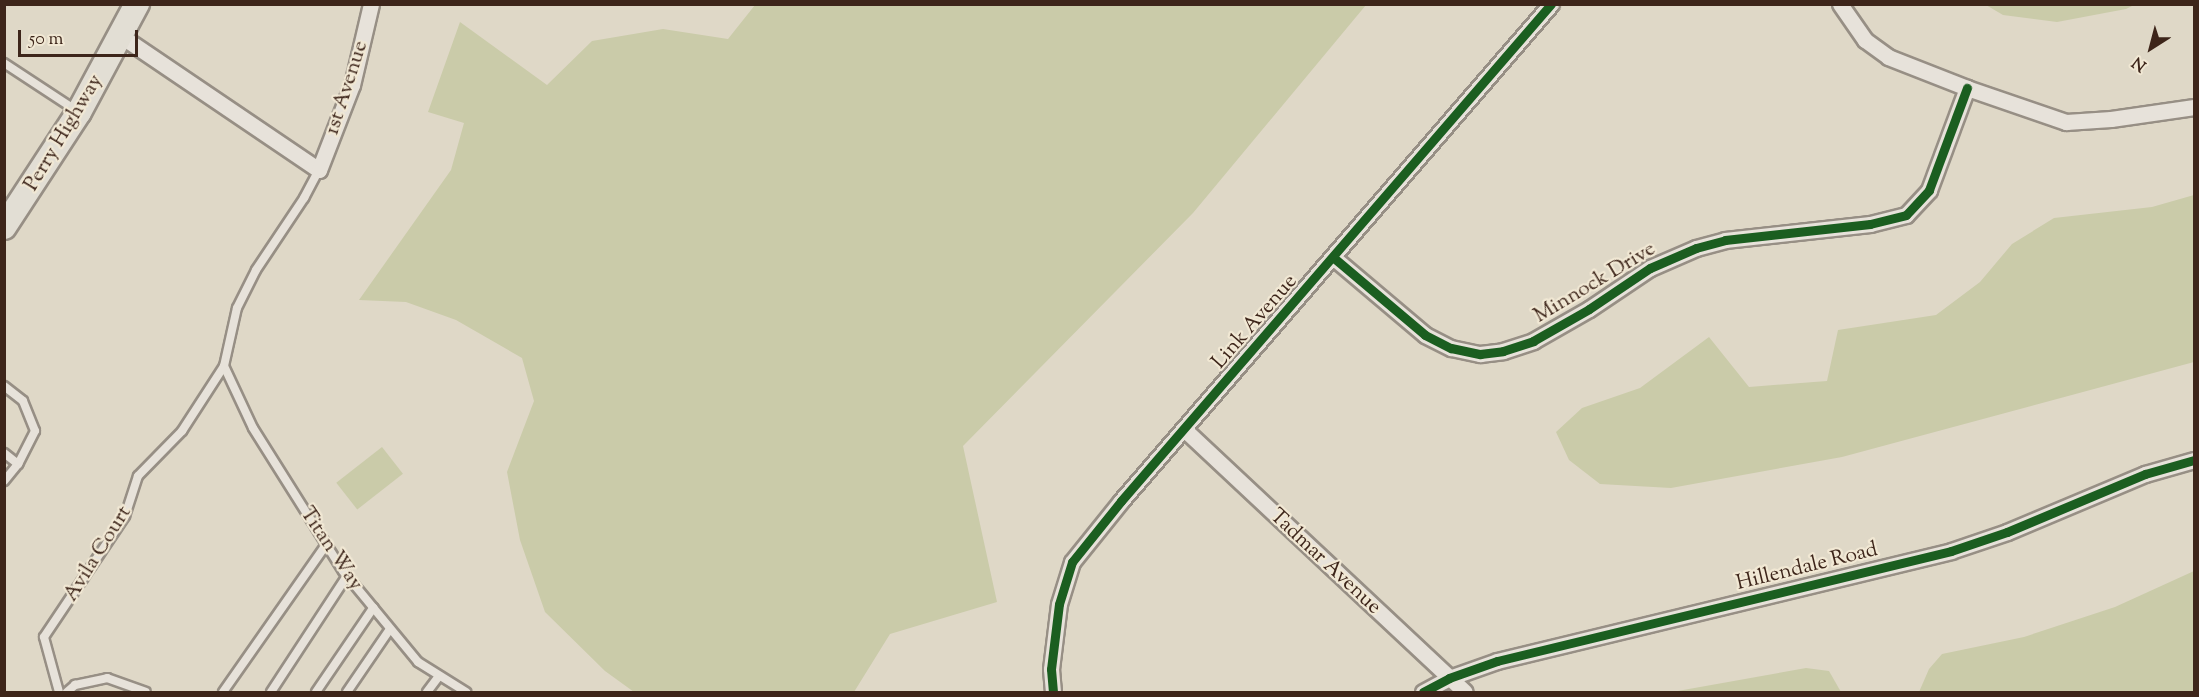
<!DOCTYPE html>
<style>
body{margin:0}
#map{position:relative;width:2199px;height:697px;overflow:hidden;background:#dfd8c7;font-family:"Sorts Mill Goudy",serif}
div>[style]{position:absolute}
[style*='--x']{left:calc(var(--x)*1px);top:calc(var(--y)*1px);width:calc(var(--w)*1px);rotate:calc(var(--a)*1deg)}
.green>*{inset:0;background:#cacba9;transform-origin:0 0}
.roads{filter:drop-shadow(2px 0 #978f85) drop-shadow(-2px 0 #978f85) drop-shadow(0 2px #978f85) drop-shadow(0 -2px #978f85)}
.lane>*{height:8px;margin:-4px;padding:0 4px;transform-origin:4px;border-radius:4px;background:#e7e2da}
.street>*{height:15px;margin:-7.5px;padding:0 7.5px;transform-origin:7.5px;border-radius:7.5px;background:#e7e2da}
.primary>*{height:24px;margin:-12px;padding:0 12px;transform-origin:12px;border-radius:12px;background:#e2ded4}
.cycleway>*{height:9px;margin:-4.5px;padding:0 4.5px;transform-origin:4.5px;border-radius:4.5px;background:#1b5e20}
span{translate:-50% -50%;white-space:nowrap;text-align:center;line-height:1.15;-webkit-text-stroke:4.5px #f1e8d4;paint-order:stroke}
.street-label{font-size:21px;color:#3d251a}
.frame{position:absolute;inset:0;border:6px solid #3d251a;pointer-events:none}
.north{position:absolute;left:2121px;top:18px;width:60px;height:60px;-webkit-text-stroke:4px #f1e8d4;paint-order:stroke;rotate:216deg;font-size:16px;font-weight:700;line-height:24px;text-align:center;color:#3d251a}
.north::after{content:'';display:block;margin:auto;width:21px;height:27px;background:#3d251a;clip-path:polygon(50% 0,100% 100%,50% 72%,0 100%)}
.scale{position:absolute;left:18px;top:30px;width:120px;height:27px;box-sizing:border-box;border:3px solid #3d251a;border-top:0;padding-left:8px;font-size:18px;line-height:21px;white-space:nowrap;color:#3d251a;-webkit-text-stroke:4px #f1e8d4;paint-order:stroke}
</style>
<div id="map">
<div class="green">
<div style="clip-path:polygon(755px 5px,1366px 5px,1193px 213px,963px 446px,997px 602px,890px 634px,854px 692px,634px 692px,605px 671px,545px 612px,520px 540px,507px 472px,534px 401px,522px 358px,456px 320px,406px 302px,359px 300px,451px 170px,464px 123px,428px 112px,460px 22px,547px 85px,592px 41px,663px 29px,728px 39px)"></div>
<div style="clip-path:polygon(1986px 5px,1986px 4px,2134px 5px,2126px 9px,2057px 22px,2003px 15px)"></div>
<div style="clip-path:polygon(2194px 195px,2194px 362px,1842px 457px,1671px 488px,1600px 484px,1569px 460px,1556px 432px,1582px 408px,1640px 388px,1709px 337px,1749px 387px,1827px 381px,1838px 330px,1936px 315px,1980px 282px,2012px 244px,2054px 218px,2152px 207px)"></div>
<div style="left:382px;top:447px;width:34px;height:58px;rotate:52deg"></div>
<div style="clip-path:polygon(2194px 571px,2194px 692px,1919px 692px,1929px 669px,1942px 654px,2024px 637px,2115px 607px)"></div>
<div style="clip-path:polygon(1806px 668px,1829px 671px,1841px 692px,1672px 692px)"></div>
</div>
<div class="roads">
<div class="lane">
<div style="--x:4;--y:63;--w:87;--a:33.3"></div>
<div style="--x:224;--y:366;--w:68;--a:64.9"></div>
<div style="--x:253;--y:428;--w:169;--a:57.8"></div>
<div style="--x:343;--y:571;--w:118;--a:50.5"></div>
<div style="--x:418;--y:662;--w:57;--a:32"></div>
<div style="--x:4;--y:386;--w:24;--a:38"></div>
<div style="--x:23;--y:401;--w:32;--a:68"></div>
<div style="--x:35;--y:431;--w:37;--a:117"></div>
<div style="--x:18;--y:464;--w:22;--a:129"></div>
<div style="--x:4;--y:453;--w:18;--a:38"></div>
<div style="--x:59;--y:692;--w:57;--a:-105.3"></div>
<div style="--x:44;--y:637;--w:146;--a:-56.2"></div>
<div style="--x:125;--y:516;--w:42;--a:-72"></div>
<div style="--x:138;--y:476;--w:63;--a:-45.6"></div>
<div style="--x:182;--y:431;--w:77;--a:-57.1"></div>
<div style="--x:224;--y:366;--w:59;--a:-77.4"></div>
<div style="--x:237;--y:308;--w:42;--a:-63.4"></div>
<div style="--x:256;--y:270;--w:87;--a:-56.3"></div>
<div style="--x:304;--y:198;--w:32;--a:-62"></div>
<div style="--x:67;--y:692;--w:11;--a:-41"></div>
<div style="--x:75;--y:685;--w:33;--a:-12"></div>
<div style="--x:107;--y:678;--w:41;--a:19.7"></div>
<div style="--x:223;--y:692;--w:179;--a:-55"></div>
<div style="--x:271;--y:692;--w:139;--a:-56.8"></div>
<div style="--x:316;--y:692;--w:102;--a:-55.8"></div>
<div style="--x:347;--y:692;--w:76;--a:-55.7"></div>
<div style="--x:427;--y:692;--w:20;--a:-53"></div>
</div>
<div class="street">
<div style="--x:1840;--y:4;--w:44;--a:55.2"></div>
<div style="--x:1865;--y:40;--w:29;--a:36"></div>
<div style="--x:1888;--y:57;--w:85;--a:21.4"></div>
<div style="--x:1967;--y:88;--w:105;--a:19"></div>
<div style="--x:2066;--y:122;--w:45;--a:-3.8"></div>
<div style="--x:2111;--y:119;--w:84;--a:-8.2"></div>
<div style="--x:121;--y:36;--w:239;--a:34.1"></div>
<div style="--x:319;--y:170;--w:91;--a:-68.8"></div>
<div style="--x:352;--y:85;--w:83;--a:-76.8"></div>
<div style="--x:1334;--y:258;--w:119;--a:40.2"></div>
<div style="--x:1425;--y:335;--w:29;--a:27"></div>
<div style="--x:1451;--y:348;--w:30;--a:12"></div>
<div style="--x:1480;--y:354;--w:23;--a:-7"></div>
<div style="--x:1503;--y:351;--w:32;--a:-18"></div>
<div style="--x:1533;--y:341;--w:64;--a:-29.7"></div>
<div style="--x:1589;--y:309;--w:73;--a:-33.9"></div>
<div style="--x:1650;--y:268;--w:50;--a:-23.5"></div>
<div style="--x:1696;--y:248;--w:30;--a:-15"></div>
<div style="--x:1725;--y:240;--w:146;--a:-6.3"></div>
<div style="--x:1870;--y:224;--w:37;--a:-14"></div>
<div style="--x:1906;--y:215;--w:34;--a:-47"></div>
<div style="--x:1929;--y:190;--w:109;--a:-69.6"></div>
<div style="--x:1185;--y:430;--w:383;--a:43.1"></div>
<div style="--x:1053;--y:692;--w:23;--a:-95"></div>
<div style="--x:1051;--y:669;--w:65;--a:-83"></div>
<div style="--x:1059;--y:604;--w:44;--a:-72.8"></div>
<div style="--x:1072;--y:562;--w:78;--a:-51.2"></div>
<div style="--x:1121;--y:501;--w:657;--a:-49.13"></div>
<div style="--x:1423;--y:692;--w:30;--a:-28"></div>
<div style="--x:1449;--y:678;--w:51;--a:-19.5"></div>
<div style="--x:1497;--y:661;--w:467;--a:-13.6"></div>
<div style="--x:1951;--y:551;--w:59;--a:-18.7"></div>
<div style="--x:2007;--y:532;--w:150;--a:-22.8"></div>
<div style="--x:2145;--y:474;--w:51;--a:-15.9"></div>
</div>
<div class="primary">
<div style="--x:4;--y:227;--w:137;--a:-56.9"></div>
<div style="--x:79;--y:112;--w:123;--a:-61.8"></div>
</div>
</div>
<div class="cycleway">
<div style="--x:1334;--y:258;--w:119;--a:40.2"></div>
<div style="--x:1425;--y:335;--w:29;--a:27"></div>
<div style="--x:1451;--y:348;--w:30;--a:12"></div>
<div style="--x:1480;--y:354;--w:23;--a:-7"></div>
<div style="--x:1503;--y:351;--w:32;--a:-18"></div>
<div style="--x:1533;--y:341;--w:64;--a:-29.7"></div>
<div style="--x:1589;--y:309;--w:73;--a:-33.9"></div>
<div style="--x:1650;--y:268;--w:50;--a:-23.5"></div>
<div style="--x:1696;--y:248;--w:30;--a:-15"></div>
<div style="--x:1725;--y:240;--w:146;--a:-6.3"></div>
<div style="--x:1870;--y:224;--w:37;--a:-14"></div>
<div style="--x:1906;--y:215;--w:34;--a:-47"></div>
<div style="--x:1929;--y:190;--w:109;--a:-69.6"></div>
<div style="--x:1053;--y:692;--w:23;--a:-95"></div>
<div style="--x:1051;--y:669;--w:65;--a:-83"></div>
<div style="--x:1059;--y:604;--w:44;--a:-72.8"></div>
<div style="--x:1072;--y:562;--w:78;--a:-51.2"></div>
<div style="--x:1121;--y:501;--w:657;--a:-49.13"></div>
<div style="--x:1423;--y:692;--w:30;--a:-28"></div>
<div style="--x:1449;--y:678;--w:51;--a:-19.5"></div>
<div style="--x:1497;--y:661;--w:467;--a:-13.6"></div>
<div style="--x:1951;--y:551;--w:59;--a:-18.7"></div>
<div style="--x:2007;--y:532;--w:150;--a:-22.8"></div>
<div style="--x:2145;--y:474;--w:51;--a:-15.9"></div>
</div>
<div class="street-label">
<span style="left:347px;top:88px;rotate:-72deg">1st Avenue</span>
<span style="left:64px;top:133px;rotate:-59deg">Perry Highway</span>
<span style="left:1595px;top:283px;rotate:-31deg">Minnock Drive</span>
<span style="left:1255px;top:322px;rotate:-49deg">Link Avenue</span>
<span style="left:331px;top:549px;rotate:56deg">Titan Way</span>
<span style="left:98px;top:554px;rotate:-58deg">Avila Court</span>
<span style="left:1325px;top:562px;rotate:43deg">Tadmar Avenue</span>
<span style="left:1807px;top:567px;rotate:-14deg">Hillendale Road</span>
</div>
<div class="frame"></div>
<div class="north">N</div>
<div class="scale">50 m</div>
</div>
